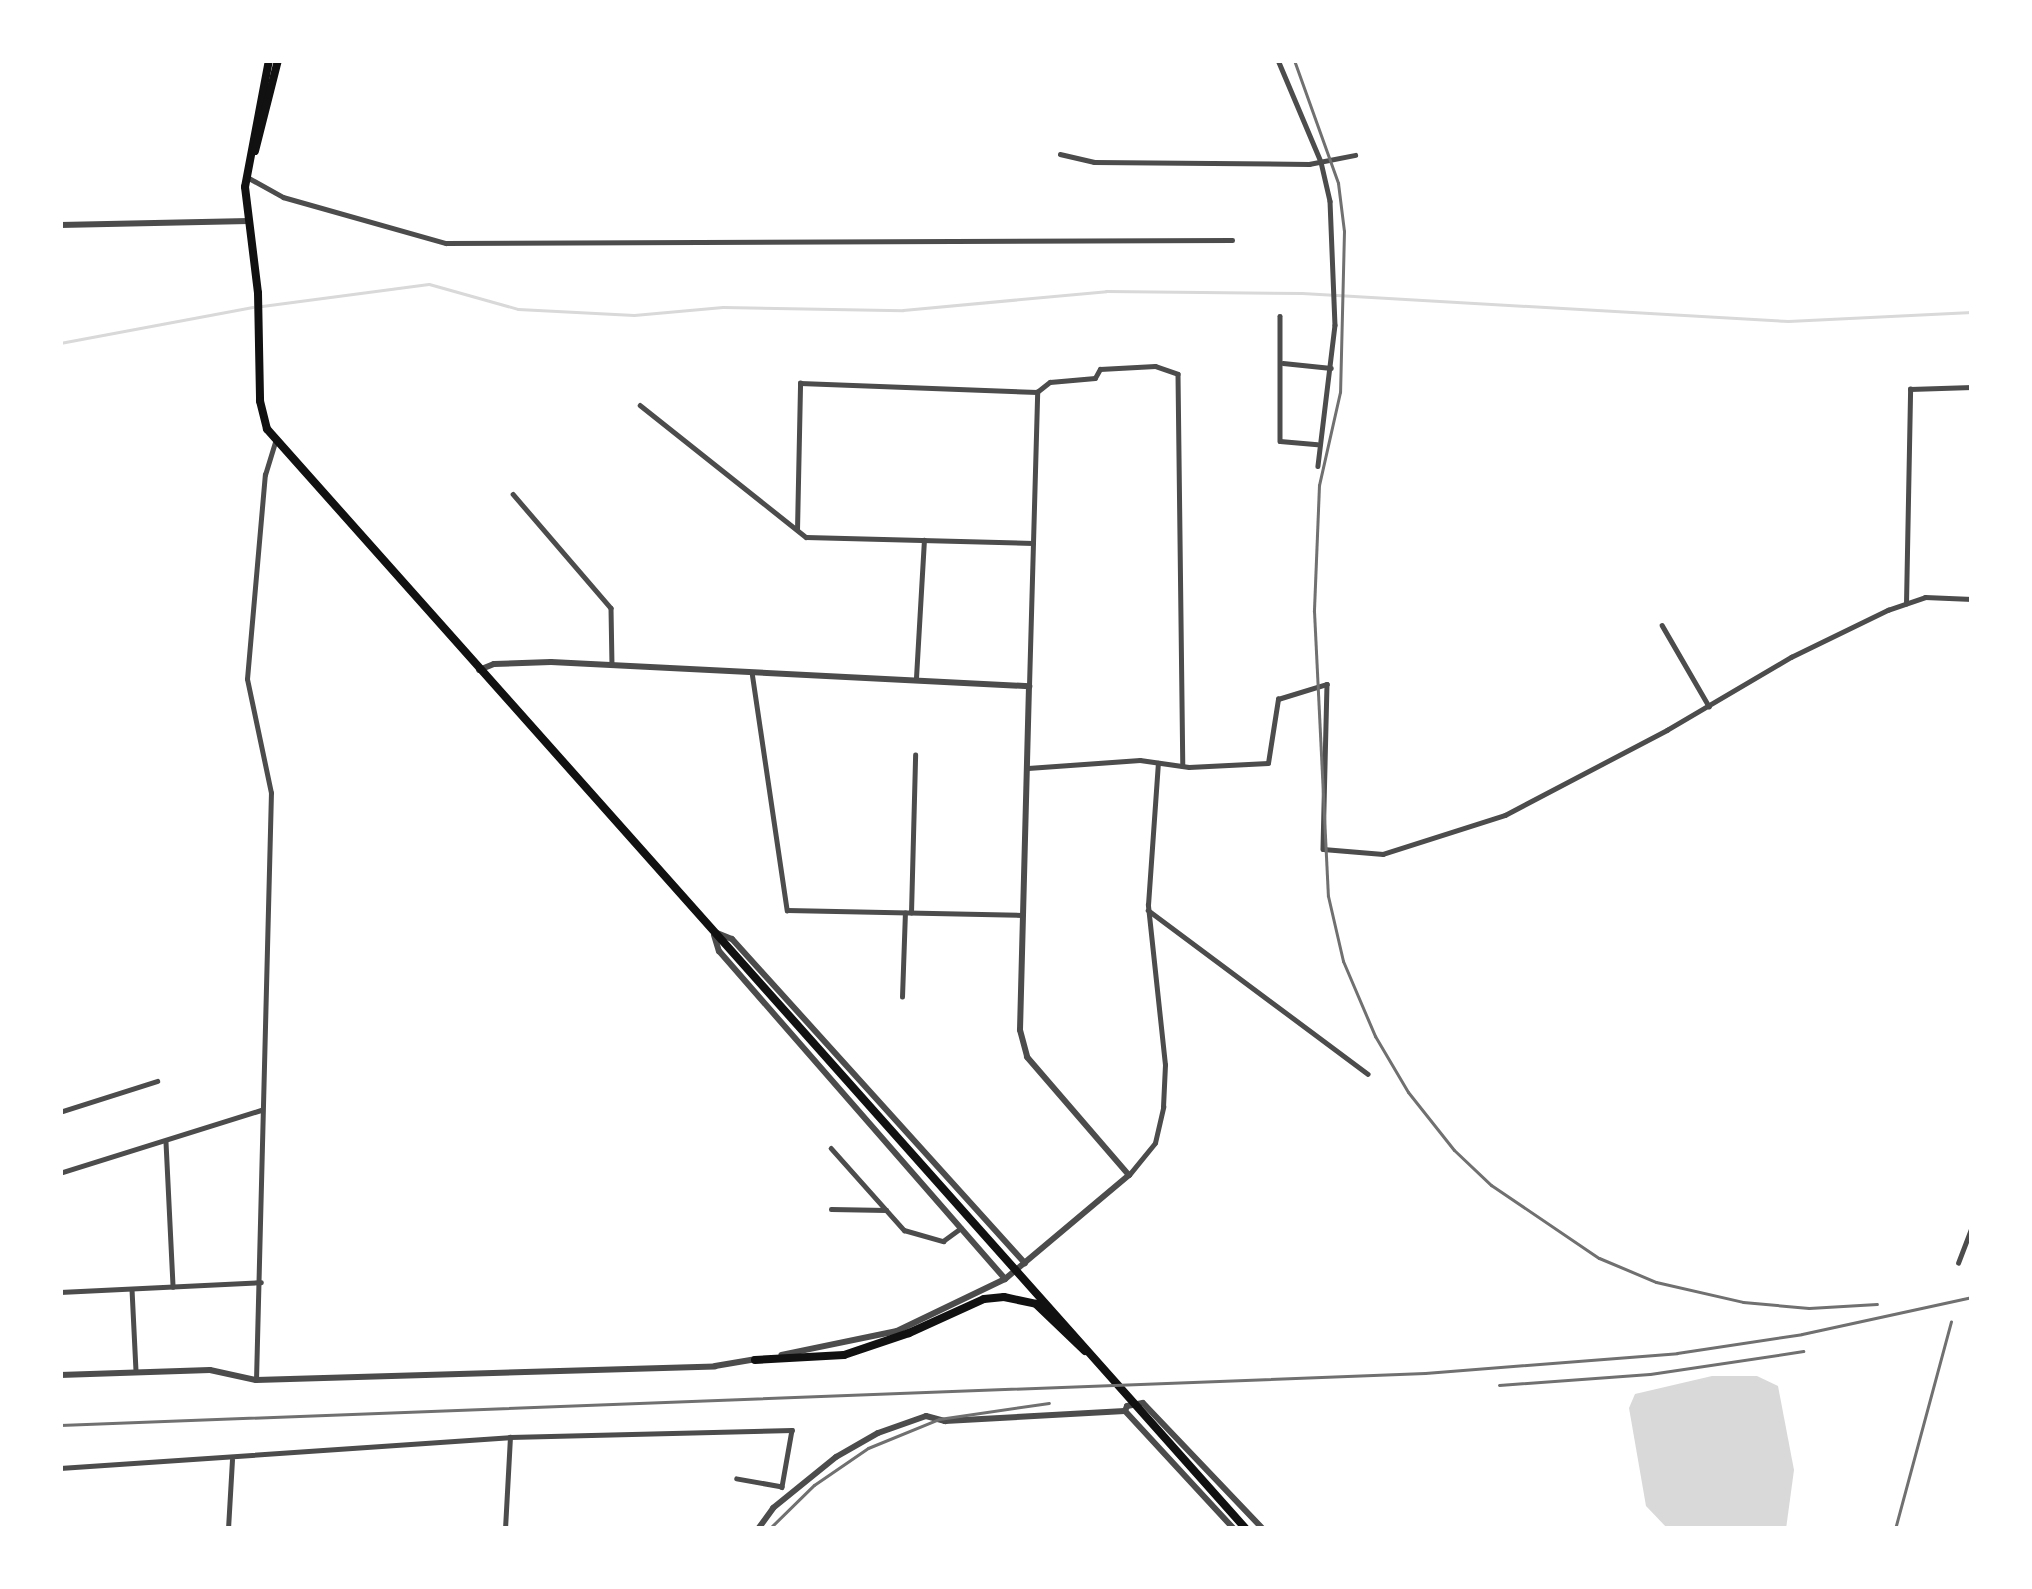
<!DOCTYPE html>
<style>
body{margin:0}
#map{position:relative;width:2032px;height:1589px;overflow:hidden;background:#fff;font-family:"IBM Plex Serif",serif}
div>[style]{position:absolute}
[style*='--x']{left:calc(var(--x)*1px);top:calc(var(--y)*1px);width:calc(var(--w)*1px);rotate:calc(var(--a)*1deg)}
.water>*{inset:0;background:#d9d9d9}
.stream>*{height:3px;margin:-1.5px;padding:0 1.5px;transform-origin:1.5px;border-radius:1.5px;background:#d9d9d9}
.minor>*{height:4.5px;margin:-2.25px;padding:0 2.25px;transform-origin:2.25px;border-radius:2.25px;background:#4c4c4c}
.tertiary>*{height:6px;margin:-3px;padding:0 3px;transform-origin:3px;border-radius:3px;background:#4c4c4c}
.secondary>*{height:8px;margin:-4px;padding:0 4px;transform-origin:4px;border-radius:4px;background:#111}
.rail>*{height:3px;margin:-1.5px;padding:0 1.5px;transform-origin:1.5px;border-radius:1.5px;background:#707070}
span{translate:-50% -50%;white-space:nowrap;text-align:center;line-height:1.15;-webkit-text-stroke:9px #fff;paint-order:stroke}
.frame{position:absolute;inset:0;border:63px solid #fff;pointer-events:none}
</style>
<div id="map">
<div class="water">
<div style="clip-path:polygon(1712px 1376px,1757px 1376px,1778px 1386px,1794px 1470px,1786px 1529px,1668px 1529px,1646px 1506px,1629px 1408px,1635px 1394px)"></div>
</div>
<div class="stream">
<div style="--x:262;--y:306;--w:168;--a:-7.5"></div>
<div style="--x:429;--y:284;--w:92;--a:15.7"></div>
<div style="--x:518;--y:309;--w:116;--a:3"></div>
<div style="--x:634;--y:315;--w:89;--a:-5.1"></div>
<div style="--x:723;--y:307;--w:180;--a:1"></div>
<div style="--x:903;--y:310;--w:204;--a:-5.3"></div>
<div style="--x:1106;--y:291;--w:196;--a:0.6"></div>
<div style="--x:1302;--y:293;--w:487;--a:3.3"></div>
<div style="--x:1788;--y:321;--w:184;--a:-2.8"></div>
<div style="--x:60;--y:343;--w:196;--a:-10.6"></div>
</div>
<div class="minor">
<div style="--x:1278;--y:60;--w:111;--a:67.1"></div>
<div style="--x:1321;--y:162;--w:40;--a:77"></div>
<div style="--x:1330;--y:201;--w:124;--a:87.7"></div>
<div style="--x:1335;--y:325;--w:142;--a:96.9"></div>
<div style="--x:1060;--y:154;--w:35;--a:13"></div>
<div style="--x:1094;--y:162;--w:215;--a:0.5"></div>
<div style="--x:1309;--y:164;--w:47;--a:-11.1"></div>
<div style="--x:249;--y:178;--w:39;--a:29"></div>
<div style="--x:283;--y:197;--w:169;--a:15.8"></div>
<div style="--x:446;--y:243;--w:786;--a:-0.22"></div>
<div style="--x:1280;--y:316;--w:125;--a:90"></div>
<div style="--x:1280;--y:441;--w:37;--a:5"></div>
<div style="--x:1283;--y:363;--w:48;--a:5.9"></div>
<div style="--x:640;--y:405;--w:212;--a:38.5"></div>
<div style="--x:806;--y:537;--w:227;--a:1.5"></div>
<div style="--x:513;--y:494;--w:150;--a:49.3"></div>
<div style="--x:611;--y:608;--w:57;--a:89"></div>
<div style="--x:797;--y:530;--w:147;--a:-88.8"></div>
<div style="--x:800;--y:383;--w:237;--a:2.2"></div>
<div style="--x:1037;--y:392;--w:16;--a:-38"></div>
<div style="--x:1050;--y:382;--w:45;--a:-5.1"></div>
<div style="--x:1095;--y:378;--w:10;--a:-61"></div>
<div style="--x:1100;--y:369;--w:55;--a:-3.1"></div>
<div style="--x:1155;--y:366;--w:24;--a:19"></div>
<div style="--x:1178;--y:374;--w:392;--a:89.3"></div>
<div style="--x:1906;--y:604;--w:215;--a:-88.9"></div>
<div style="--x:1910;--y:389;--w:62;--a:-1.8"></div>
<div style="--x:1662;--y:625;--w:94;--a:59.9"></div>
<div style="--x:752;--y:672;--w:241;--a:81.6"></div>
<div style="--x:787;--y:910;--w:234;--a:1.2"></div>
<div style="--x:916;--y:678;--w:138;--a:-86.7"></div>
<div style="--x:1029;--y:686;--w:294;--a:-88.4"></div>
<div style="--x:1028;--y:768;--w:112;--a:-4.1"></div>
<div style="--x:1140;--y:760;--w:49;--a:8.1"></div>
<div style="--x:1189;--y:767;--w:79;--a:-2.9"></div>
<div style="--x:1268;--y:763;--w:65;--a:-81.1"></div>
<div style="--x:1278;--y:699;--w:51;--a:-17"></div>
<div style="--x:1327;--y:684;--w:165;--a:91.4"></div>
<div style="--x:1323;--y:849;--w:60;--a:4.8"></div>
<div style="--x:1383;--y:854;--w:128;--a:-17.7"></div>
<div style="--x:1505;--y:815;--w:183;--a:-27.7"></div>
<div style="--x:1667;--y:730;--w:144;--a:-30.5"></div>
<div style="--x:1791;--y:657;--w:108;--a:-25.9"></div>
<div style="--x:1888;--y:610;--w:39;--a:-19"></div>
<div style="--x:1925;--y:597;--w:47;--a:2.4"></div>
<div style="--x:1148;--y:910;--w:274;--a:36.7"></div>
<div style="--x:911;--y:913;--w:158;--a:-88.5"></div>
<div style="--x:902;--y:997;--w:84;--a:-88"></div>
<div style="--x:60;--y:1112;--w:102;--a:-17.7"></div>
<div style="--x:166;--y:1142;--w:145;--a:87.2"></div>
<div style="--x:831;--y:1148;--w:110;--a:48.3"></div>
<div style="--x:904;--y:1230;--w:41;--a:15.8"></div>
<div style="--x:943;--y:1241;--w:22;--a:-36"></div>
<div style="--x:60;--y:1173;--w:211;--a:-17.4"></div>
<div style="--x:1129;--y:1175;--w:41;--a:-50.9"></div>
<div style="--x:1155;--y:1143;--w:37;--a:-77"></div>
<div style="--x:1163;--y:1107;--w:42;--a:-87.3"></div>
<div style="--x:1165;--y:1065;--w:161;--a:-96.1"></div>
<div style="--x:1148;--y:905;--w:142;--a:-86"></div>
<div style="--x:831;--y:1209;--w:55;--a:1"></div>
<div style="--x:1958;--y:1263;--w:39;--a:-69"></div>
<div style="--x:132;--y:1289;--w:83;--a:87.2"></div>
<div style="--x:60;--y:1292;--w:201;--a:-2.8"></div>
<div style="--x:256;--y:1380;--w:587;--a:-88.54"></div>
<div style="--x:271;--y:793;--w:116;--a:-101.9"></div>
<div style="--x:247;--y:679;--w:205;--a:-85"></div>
<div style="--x:265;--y:475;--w:38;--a:-73"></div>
<div style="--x:60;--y:1468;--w:450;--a:-3.9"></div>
<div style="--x:228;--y:1529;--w:69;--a:-86.7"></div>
<div style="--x:505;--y:1529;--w:92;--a:-86.9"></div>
<div style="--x:510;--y:1437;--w:282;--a:-1.4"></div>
<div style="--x:792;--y:1430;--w:58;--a:100"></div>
<div style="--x:782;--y:1487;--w:46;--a:-169.9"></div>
</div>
<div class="tertiary">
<div style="--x:60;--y:225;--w:189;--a:-1.2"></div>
<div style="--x:479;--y:670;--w:16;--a:-22"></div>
<div style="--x:494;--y:664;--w:57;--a:-2"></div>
<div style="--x:551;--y:662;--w:479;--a:2.9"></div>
<div style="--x:1029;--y:686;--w:344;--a:91.5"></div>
<div style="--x:1020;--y:1030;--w:28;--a:75"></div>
<div style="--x:1027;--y:1057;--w:156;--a:49.2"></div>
<div style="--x:1129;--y:1175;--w:162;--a:140"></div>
<div style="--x:1005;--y:1279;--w:120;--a:154.3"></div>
<div style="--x:897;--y:1331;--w:118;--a:168.3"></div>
<div style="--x:717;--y:933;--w:16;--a:22"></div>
<div style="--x:732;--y:939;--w:437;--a:47.9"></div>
<div style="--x:714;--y:935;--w:17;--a:73"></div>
<div style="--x:719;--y:951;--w:435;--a:48.9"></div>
<div style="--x:60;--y:1375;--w:150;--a:-1.9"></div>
<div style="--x:210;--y:1370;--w:47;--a:12.3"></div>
<div style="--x:256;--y:1380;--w:459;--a:-1.7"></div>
<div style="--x:715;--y:1366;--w:42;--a:-9.7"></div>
<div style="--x:758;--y:1529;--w:26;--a:-54"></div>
<div style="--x:773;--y:1508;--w:81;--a:-39"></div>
<div style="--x:836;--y:1457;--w:48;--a:-29.7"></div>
<div style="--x:878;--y:1433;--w:51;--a:-19.5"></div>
<div style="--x:926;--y:1416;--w:20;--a:15"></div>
<div style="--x:945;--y:1421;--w:180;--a:-3.2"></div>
<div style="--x:1234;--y:1529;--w:161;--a:-132.7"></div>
<div style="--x:1125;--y:1411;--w:5;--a:-68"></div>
<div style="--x:1127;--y:1406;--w:16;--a:-11"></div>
<div style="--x:1143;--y:1403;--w:174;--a:46.4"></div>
</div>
<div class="secondary">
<div style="--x:269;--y:60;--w:129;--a:100.7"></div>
<div style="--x:245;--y:187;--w:107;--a:83"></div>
<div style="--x:258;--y:293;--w:108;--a:88.9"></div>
<div style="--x:260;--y:401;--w:29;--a:76"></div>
<div style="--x:267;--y:429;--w:1473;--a:48.33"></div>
<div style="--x:255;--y:151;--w:94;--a:-75.8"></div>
<div style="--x:755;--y:1360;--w:89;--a:-3.2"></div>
<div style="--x:844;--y:1355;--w:69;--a:-18.7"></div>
<div style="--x:909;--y:1333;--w:82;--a:-24.4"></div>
<div style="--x:984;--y:1299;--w:20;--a:-6"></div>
<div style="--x:1004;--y:1297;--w:33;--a:12"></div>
<div style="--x:1036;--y:1304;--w:68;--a:43.8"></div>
</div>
<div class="rail">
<div style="--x:1294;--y:60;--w:131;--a:70.3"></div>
<div style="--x:1338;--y:183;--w:48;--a:82.9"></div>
<div style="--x:1344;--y:231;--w:161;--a:91.4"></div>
<div style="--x:1340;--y:392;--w:95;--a:102.7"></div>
<div style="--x:1319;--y:485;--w:126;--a:92.3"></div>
<div style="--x:1314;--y:611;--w:285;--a:87.2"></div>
<div style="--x:1328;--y:896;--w:67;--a:77"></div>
<div style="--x:1343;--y:961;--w:82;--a:66.9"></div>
<div style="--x:1375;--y:1036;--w:65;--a:59.5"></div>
<div style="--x:1408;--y:1092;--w:74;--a:51.6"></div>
<div style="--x:1454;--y:1150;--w:51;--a:43.4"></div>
<div style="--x:1491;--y:1185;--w:130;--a:34.1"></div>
<div style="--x:1599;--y:1258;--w:62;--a:22.8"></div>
<div style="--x:1656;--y:1282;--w:89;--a:12.9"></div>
<div style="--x:1743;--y:1302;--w:66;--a:5.2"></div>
<div style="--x:1809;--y:1308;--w:68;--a:-3.4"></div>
<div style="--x:1499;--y:1385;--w:151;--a:-4.2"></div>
<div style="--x:1650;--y:1374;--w:155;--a:-8.5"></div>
<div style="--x:60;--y:1425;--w:1366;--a:-2.18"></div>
<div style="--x:1425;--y:1373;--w:253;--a:-4.5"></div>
<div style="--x:1677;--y:1353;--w:126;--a:-8.6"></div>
<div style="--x:1802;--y:1334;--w:174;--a:-12.3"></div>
<div style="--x:769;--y:1529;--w:63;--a:-44.4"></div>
<div style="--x:814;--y:1485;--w:65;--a:-34.4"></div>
<div style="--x:868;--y:1448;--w:77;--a:-22.2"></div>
<div style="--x:939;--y:1419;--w:111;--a:-8.3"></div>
<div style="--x:1895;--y:1529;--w:215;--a:-74.9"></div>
</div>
<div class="frame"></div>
</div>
